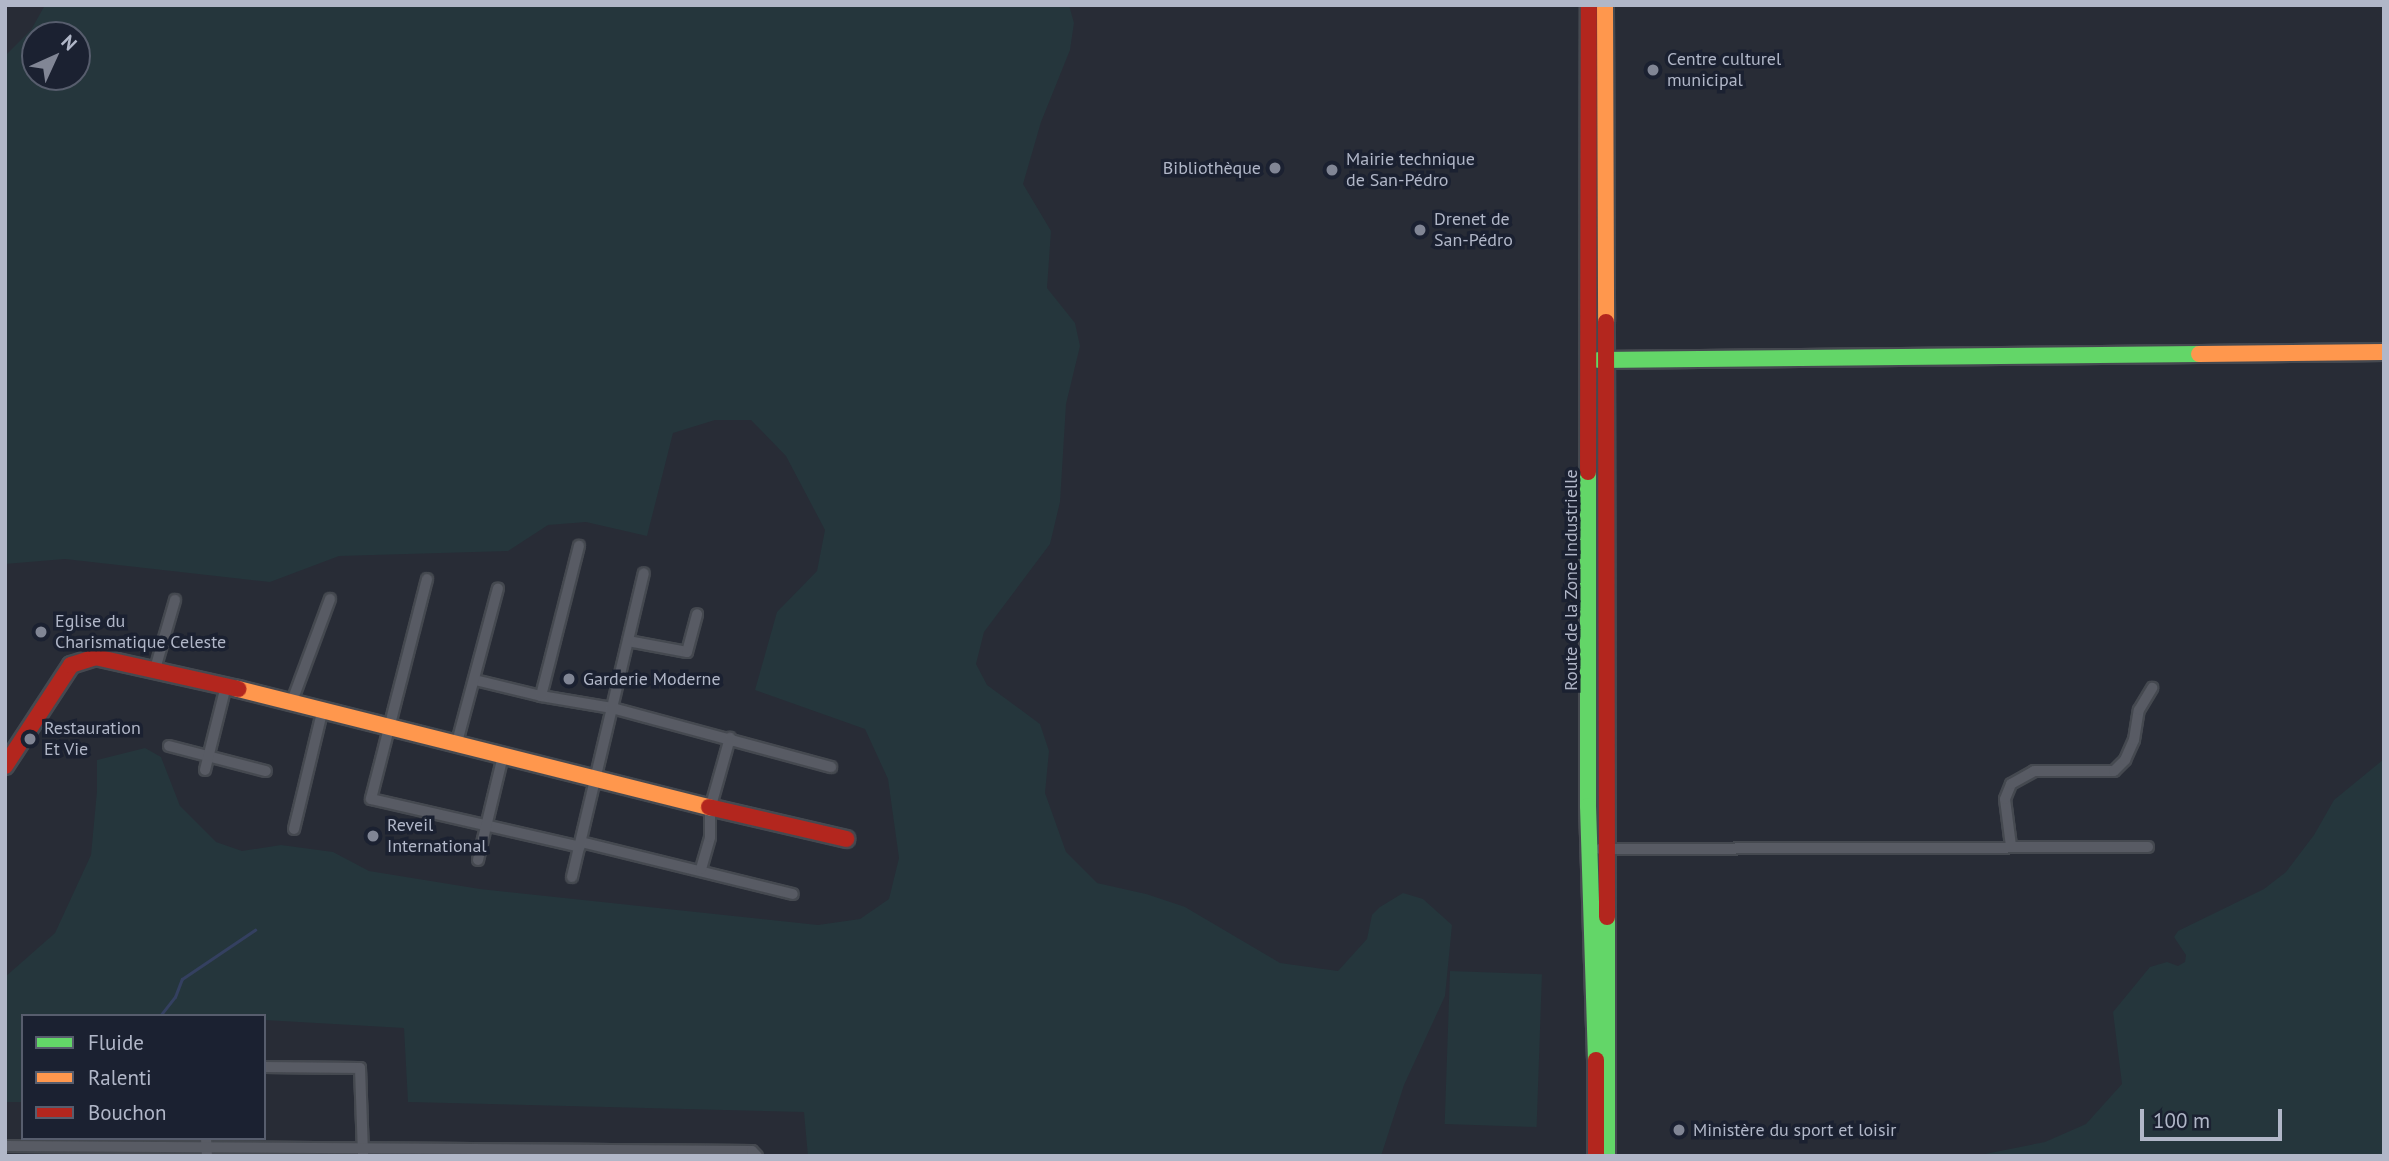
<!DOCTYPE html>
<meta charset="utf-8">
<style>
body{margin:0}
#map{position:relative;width:2389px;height:1161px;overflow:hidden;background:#282c36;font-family:"PT Sans",sans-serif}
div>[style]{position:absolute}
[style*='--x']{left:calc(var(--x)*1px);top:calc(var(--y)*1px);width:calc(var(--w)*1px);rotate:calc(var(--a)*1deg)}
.green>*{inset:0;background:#25363c;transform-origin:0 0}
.stream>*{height:2.5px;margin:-1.25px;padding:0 1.25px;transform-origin:1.25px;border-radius:1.25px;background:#344060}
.roads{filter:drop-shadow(2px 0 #454950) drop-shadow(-2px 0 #454950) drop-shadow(0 2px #454950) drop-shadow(0 -2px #454950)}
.street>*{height:10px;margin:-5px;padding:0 5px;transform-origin:5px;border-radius:5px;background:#585b64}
.fast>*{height:16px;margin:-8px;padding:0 8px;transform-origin:8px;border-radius:8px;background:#63d668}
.slow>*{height:16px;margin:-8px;padding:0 8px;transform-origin:8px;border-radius:8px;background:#ff974d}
.jam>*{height:16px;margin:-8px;padding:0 8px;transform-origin:8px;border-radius:8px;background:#b3261e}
.dots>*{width:19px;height:19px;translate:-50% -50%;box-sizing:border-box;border:4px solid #1b2131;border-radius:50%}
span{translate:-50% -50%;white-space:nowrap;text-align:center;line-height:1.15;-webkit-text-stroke:7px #1b2131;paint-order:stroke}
.poi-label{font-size:18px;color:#b1b7c8}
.left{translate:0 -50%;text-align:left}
.right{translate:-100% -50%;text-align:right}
.street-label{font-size:18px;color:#b1b7c8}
.frame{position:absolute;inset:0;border:7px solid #b1b7c8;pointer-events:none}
.legend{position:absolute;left:21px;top:1014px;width:245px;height:126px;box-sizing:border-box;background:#1b2131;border:2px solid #575d6d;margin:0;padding:9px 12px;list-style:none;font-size:21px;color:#b1b7c8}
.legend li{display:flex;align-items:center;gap:14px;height:35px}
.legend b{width:35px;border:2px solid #575d6d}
.north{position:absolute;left:21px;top:21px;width:70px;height:70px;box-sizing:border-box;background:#1b2131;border:2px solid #575d6d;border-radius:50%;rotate:45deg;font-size:19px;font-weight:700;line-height:28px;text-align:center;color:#b1b7c8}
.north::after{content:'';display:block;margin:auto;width:24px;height:32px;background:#818695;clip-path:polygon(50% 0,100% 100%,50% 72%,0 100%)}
.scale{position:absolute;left:2140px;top:1109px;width:142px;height:32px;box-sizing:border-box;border:4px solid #b1b7c8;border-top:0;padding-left:9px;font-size:21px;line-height:24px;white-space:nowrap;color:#b1b7c8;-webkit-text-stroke:5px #1b2131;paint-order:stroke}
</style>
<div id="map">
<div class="green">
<div style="clip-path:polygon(evenodd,45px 5px,1069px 5px,1074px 23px,1070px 50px,1041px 122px,1023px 184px,1051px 231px,1047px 288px,1075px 323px,1080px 346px,1066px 404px,1060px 502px,1050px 544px,984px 632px,976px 664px,987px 685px,1040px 724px,1049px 751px,1045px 793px,1066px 852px,1097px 883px,1146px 894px,1185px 907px,1280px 963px,1338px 971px,1367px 939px,1372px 915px,1380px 907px,1403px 893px,1423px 899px,1452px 925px,1445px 996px,1404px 1085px,1381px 1156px,808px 1156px,804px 1112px,408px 1102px,404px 1028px,264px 1020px,264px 1016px,23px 1016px,23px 1102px,5px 1102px,5px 977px,55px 933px,91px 855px,97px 791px,97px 760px,145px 748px,161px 757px,180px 806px,216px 842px,242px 851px,281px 845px,333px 852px,369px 871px,480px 889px,818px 925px,860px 919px,889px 899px,899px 858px,888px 779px,865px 729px,755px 690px,777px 612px,817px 571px,825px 530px,786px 456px,751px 420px,715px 420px,673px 433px,647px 536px,586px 522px,548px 525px,508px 551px,339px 556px,270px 582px,65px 559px,5px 564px,5px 56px,31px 30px,45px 5px,35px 35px,77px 35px,77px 77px,35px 77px,35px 35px)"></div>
<div style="clip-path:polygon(2384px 759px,2384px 1156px,1975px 1156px,2045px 1142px,2086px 1124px,2122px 1084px,2113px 1012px,2150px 967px,2167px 962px,2178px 966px,2185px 962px,2186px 955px,2174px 937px,2178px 931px,2264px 889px,2286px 872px,2314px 835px,2334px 800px)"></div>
<div style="left:1450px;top:971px;width:92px;height:153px;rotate:2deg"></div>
</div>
<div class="stream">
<div style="--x:160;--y:1016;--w:24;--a:-52"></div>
<div style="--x:175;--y:997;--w:19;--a:-69"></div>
<div style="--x:182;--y:979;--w:88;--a:-33.9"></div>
</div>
<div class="roads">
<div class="street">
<div style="--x:427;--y:579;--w:227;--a:104.3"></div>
<div style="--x:371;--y:799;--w:214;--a:12.9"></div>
<div style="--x:628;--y:641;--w:60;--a:10.6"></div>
<div style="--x:687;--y:652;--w:39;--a:-75"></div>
<div style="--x:155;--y:669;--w:72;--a:-73.8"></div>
<div style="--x:475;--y:680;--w:68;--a:13.6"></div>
<div style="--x:541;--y:696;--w:72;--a:9.6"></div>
<div style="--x:612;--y:708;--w:227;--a:15.1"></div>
<div style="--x:541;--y:696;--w:155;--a:-75.8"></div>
<div style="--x:291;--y:704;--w:112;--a:-69.6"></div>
<div style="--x:169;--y:746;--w:100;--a:14.5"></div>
<div style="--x:456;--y:746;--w:163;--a:-75.1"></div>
<div style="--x:205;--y:770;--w:87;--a:-76"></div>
<div style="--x:294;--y:829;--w:120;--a:-76.5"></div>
<div style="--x:581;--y:842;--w:218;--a:13.8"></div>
<div style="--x:2011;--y:846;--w:47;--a:-97.3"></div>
<div style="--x:2005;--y:799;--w:16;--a:-68"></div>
<div style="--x:2011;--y:784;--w:26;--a:-29"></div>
<div style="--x:2034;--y:771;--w:80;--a:0"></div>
<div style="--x:2114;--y:771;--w:16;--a:-45"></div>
<div style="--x:2125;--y:760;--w:22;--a:-66"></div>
<div style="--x:2134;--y:740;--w:30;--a:-81"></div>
<div style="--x:2139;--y:710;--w:26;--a:-59"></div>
<div style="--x:1600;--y:849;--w:548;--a:-0.21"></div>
<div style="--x:478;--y:860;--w:107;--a:-76.5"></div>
<div style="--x:701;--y:869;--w:33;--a:-74"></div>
<div style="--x:710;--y:837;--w:28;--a:-90"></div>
<div style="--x:710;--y:809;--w:74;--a:-74.3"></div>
<div style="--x:572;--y:877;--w:312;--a:-76.7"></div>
<div style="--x:264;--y:1067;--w:96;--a:0.6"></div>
<div style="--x:360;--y:1068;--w:88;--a:88"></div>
<div style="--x:206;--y:1138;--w:18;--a:87"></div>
<div style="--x:5;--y:1146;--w:747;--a:0.38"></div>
<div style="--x:752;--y:1151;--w:7;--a:45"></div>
</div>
<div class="fast">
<div style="--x:1599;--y:360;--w:600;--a:-0.57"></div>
<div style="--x:1588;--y:472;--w:334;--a:90"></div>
<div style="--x:1588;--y:806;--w:254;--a:88.2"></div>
<div style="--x:1607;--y:917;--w:239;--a:90"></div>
</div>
<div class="slow">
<div style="--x:1605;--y:5;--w:317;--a:89.8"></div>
<div style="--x:2199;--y:354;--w:185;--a:-0.6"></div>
<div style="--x:238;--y:689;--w:486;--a:14.1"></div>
</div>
<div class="jam">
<div style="--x:1606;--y:322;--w:595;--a:89.9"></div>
<div style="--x:1588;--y:472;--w:467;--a:-89.9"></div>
<div style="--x:5;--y:766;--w:121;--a:-56.8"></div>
<div style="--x:71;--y:665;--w:25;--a:-18"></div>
<div style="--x:95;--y:657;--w:147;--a:12.6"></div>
<div style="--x:709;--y:807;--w:141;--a:13.1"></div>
<div style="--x:1596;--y:1060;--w:96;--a:90"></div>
</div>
</div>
<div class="dots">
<div style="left:1653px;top:70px;background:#818695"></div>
<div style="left:1275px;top:168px;background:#818695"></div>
<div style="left:1332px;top:170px;background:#818695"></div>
<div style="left:1420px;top:230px;background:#818695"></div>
<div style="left:41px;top:632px;background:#818695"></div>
<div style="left:569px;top:679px;background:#818695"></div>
<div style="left:30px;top:739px;background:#818695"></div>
<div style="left:373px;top:836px;background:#818695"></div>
<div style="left:1679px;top:1130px;background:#818695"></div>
</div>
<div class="poi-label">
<span class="left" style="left:1667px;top:70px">Centre culturel<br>municipal</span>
<span class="left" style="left:1346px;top:170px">Mairie technique<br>de San-Pédro</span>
<span class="right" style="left:1261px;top:168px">Bibliothèque</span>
<span class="left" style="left:1434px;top:230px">Drenet de<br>San-Pédro</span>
<span class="left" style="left:55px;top:632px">Eglise du<br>Charismatique Celeste</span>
<span class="left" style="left:583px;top:679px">Garderie Moderne</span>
<span class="left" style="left:44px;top:739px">Restauration<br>Et Vie</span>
<span class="left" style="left:387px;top:836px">Reveil<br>International</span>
<span class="left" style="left:1693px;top:1130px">Ministère du sport et loisir</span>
</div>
<div class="street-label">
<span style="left:1571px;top:580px;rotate:-90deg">Route de la Zone Industrielle</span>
</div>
<div class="frame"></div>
<ul class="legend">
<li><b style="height:9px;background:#63d668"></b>Fluide</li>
<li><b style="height:9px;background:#ff974d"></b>Ralenti</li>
<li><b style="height:9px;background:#b3261e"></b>Bouchon</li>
</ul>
<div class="north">N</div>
<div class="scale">100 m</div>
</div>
